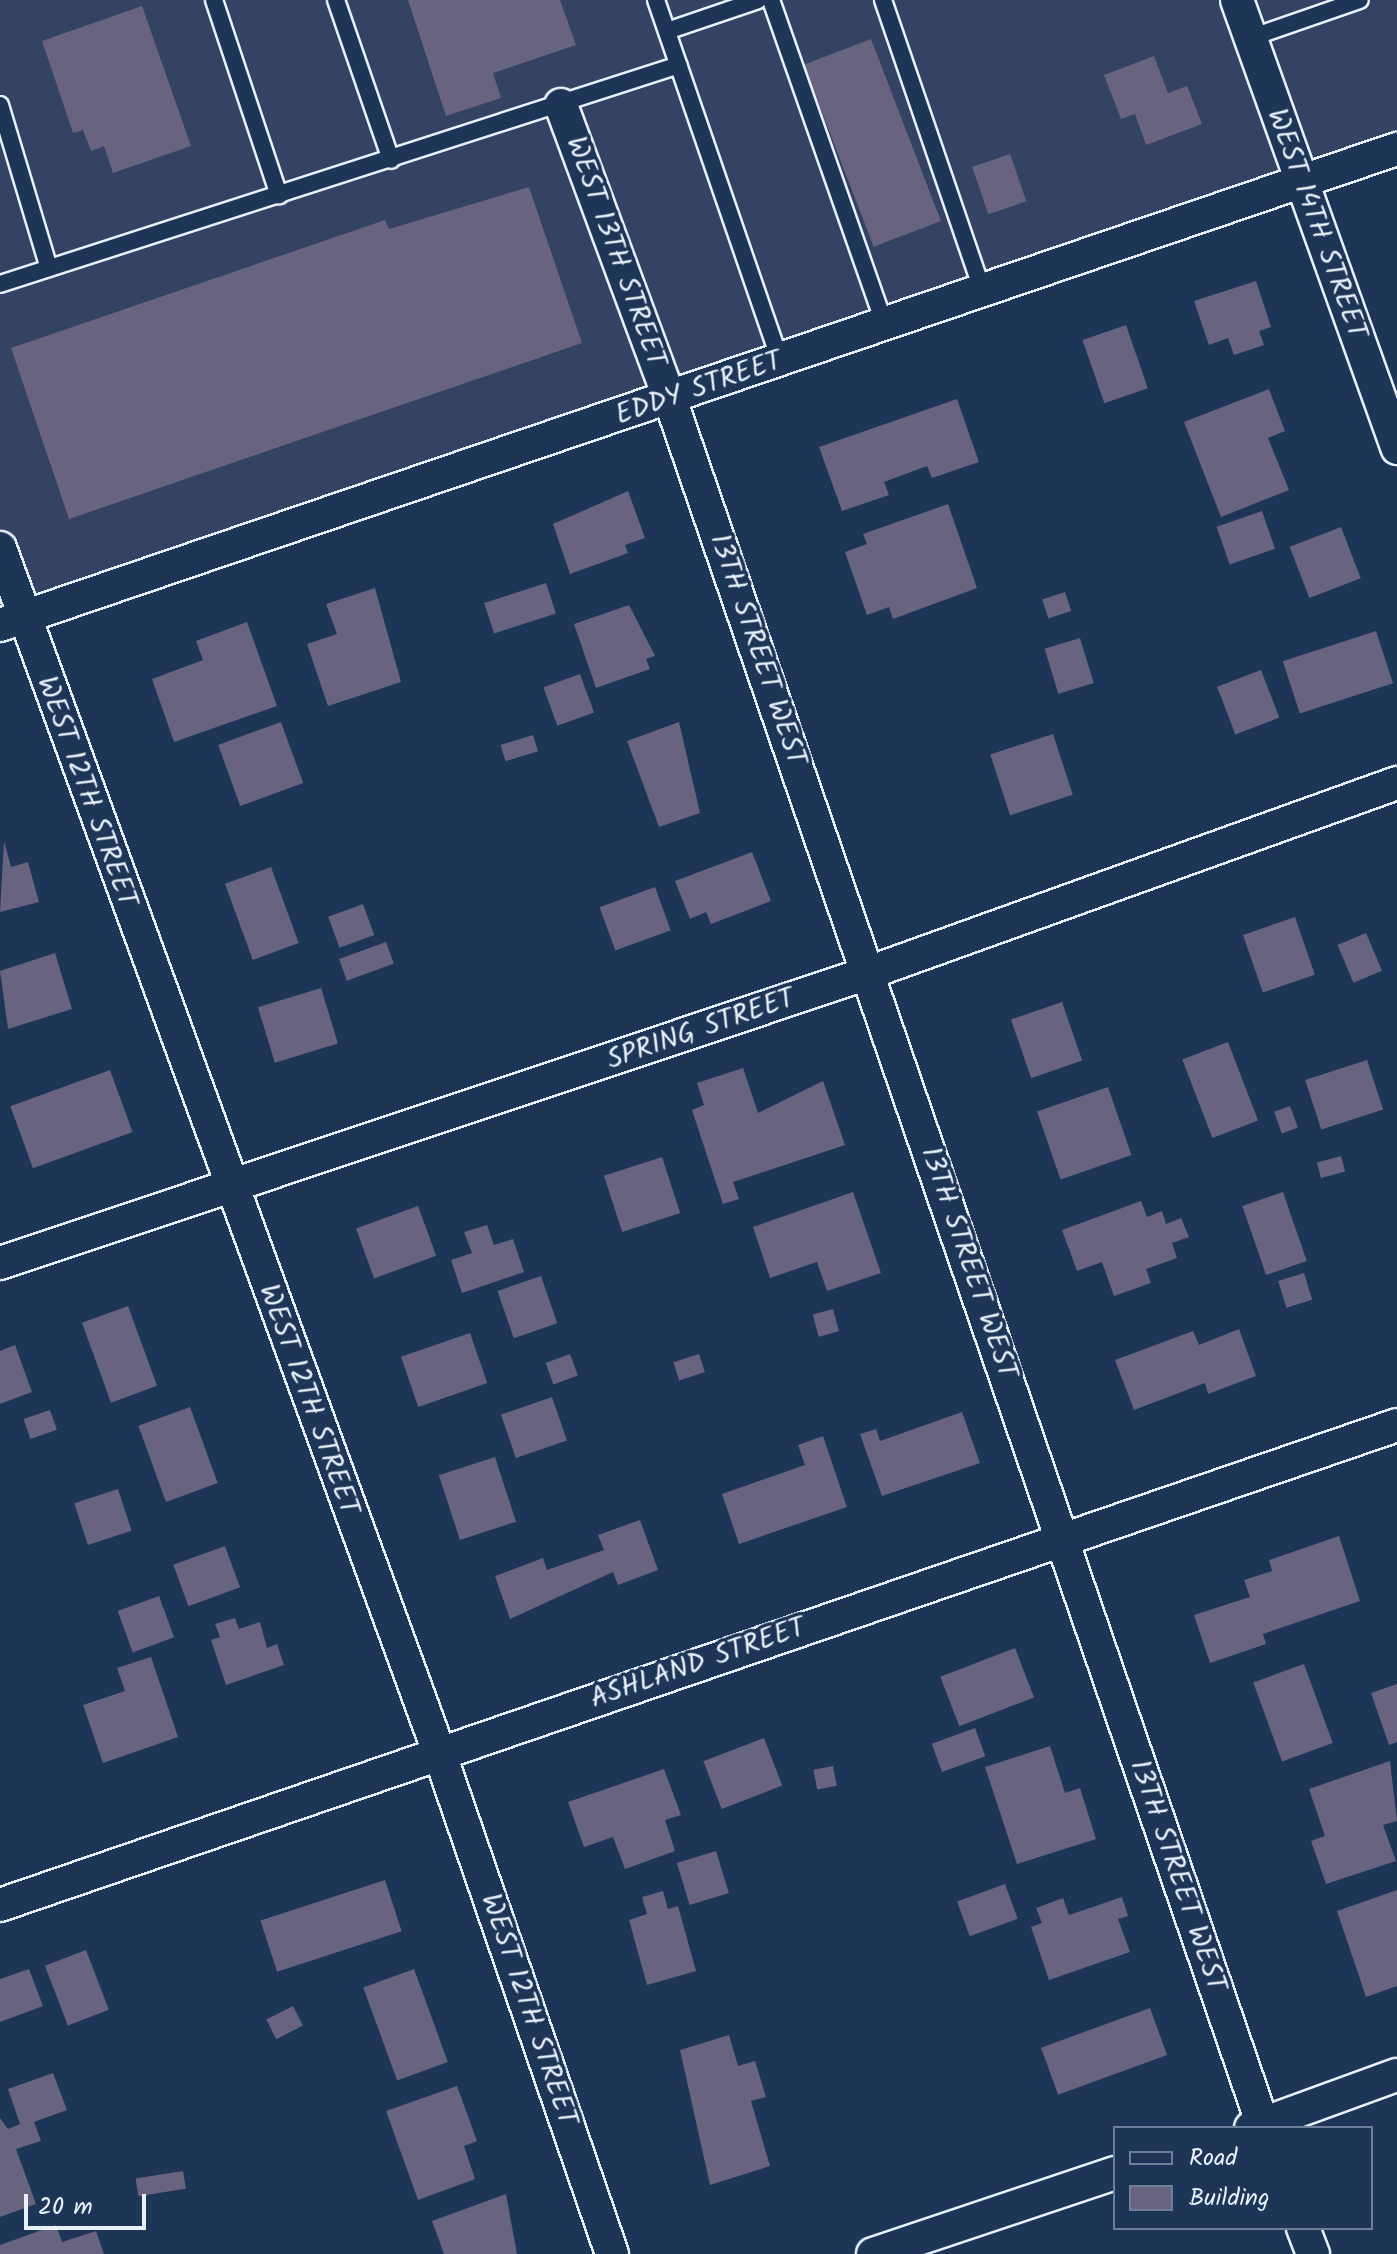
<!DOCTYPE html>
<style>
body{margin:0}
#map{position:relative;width:1397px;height:2254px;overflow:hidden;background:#1d3557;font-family:Kalam,sans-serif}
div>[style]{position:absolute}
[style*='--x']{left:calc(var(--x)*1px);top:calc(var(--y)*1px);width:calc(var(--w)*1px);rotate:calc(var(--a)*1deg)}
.built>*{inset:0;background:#344363}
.building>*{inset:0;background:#68637f;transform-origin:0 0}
.roads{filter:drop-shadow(2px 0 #e8f1f8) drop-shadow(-2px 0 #e8f1f8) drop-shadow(0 2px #e8f1f8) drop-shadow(0 -2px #e8f1f8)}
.service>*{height:16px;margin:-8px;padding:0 8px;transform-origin:8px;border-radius:8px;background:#1d3557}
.minor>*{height:32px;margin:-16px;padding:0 16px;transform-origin:16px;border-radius:16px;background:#1d3557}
span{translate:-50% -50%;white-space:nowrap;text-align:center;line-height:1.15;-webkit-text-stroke:7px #1d3557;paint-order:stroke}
.street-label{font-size:28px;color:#e8f1f8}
.legend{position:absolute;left:1113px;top:2126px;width:260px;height:104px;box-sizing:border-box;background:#1d3557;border:2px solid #6e8097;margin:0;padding:10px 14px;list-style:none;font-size:24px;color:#e8f1f8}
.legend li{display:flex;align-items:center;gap:16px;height:40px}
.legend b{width:40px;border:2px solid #6e8097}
.scale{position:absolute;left:24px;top:2194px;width:122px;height:36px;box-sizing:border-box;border:4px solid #e8f1f8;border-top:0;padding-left:10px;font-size:24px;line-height:28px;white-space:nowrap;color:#e8f1f8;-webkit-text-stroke:6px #1d3557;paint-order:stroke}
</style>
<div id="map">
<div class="built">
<div style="clip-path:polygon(0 0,1397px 0,1397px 149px,0 625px)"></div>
</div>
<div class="building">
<div style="clip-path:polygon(408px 0,560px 0,576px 45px,493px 73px,501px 98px,446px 116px)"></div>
<div style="clip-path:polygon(142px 6px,191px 146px,113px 173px,104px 146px,91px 151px,83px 130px,73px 133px,42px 41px)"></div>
<div style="left:871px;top:39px;width:195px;height:72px;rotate:69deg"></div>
<div style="clip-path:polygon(1154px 56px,1168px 93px,1187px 86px,1202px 124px,1146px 145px,1135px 114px,1121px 119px,1104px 75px)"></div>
<div style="left:1010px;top:154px;width:50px;height:40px;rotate:71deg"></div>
<div style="clip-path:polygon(529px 187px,582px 343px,69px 519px,11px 348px,385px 220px,389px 229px)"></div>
<div style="clip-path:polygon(1256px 281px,1271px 327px,1259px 331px,1264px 345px,1234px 355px,1228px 338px,1209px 345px,1194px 301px)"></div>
<div style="left:1126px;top:325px;width:67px;height:46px;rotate:71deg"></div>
<div style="clip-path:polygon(1269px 389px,1285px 431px,1268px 438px,1289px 490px,1221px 517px,1184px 422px)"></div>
<div style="clip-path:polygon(957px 399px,979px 462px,932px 478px,927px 466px,884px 482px,889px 495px,842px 511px,819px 447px)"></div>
<div style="clip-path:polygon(628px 491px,645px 538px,625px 545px,628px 553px,570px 574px,553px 524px)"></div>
<div style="clip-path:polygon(948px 504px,977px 588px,893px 619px,889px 607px,867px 615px,845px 552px,867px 544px,863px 534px)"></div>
<div style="left:1262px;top:511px;width:40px;height:48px;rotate:71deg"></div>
<div style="left:1341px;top:527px;width:55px;height:55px;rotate:69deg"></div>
<div style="left:546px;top:583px;width:32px;height:65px;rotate:72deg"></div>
<div style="clip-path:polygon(375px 588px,401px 682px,328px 706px,307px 644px,337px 634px,326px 604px)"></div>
<div style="left:1065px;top:592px;width:20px;height:24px;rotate:72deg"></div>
<div style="clip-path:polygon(629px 605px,655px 656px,646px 659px,650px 669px,596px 688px,574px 624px)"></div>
<div style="clip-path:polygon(247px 622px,277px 706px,174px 742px,152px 679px,203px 660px,196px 641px)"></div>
<div style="left:1376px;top:631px;width:55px;height:98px;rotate:72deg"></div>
<div style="left:1080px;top:638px;width:47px;height:37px;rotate:73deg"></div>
<div style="left:1261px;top:670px;width:51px;height:47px;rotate:69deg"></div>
<div style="left:580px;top:674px;width:41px;height:39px;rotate:70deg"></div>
<div style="left:281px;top:722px;width:65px;height:67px;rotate:70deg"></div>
<div style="clip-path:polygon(679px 722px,700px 813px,659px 827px,627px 741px)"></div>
<div style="left:1053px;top:734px;width:64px;height:66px;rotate:72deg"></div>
<div style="left:533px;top:735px;width:17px;height:34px;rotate:73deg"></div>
<div style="clip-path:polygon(4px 841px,11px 867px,28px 862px,39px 902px,0 912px)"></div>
<div style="clip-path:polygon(752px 852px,771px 901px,711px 924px,706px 912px,690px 919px,675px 881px)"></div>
<div style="left:271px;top:867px;width:81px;height:49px;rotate:70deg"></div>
<div style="left:655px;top:887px;width:46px;height:59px;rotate:70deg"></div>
<div style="left:363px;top:904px;width:33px;height:37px;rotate:70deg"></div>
<div style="left:1295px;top:917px;width:61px;height:55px;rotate:71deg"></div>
<div style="left:1366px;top:933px;width:41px;height:31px;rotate:67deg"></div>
<div style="left:386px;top:942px;width:23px;height:50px;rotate:70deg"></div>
<div style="clip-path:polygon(55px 953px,72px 1009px,8px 1029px,0 971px)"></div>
<div style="left:321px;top:988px;width:58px;height:66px;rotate:73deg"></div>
<div style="left:1062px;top:1002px;width:62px;height:54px;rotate:71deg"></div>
<div style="left:1228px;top:1042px;width:84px;height:49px;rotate:69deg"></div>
<div style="left:1367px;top:1060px;width:52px;height:65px;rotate:72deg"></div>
<div style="clip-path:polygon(743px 1068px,758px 1113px,823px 1081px,845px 1145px,733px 1182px,739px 1199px,723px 1204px,692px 1110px,704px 1105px,697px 1083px)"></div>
<div style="left:110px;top:1070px;width:66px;height:106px;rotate:70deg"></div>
<div style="left:1108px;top:1087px;width:72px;height:75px;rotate:71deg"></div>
<div style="left:1290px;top:1106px;width:23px;height:17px;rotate:70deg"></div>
<div style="left:1341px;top:1156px;width:16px;height:25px;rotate:75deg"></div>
<div style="left:662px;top:1157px;width:59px;height:61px;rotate:72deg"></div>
<div style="clip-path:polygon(853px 1192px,881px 1273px,827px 1291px,817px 1262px,770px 1278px,753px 1227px)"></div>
<div style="left:1283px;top:1192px;width:73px;height:43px;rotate:71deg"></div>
<div style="clip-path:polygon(1141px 1201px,1147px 1217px,1162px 1211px,1166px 1224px,1181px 1218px,1189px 1237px,1172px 1243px,1177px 1258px,1146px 1269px,1151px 1283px,1114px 1296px,1102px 1262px,1077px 1271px,1062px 1230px)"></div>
<div style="left:418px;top:1206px;width:53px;height:66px;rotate:70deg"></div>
<div style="clip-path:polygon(487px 1225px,494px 1245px,513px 1239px,524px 1272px,462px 1293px,451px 1260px,472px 1253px,464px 1232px)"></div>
<div style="left:1304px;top:1273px;width:28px;height:27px;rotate:73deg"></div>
<div style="left:541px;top:1276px;width:50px;height:46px;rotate:71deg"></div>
<div style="left:128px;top:1306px;width:85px;height:49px;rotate:70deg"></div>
<div style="left:833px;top:1309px;width:23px;height:21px;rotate:75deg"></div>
<div style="clip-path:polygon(1239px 1329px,1256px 1376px,1208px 1394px,1205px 1383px,1134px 1410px,1115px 1360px,1193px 1331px,1199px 1345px)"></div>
<div style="left:470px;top:1333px;width:53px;height:73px;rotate:71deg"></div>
<div style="clip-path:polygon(15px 1345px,32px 1392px,0 1404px,0 1351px)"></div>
<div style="left:570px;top:1354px;width:23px;height:26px;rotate:70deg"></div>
<div style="left:699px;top:1354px;width:19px;height:27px;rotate:72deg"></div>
<div style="left:552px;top:1397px;width:46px;height:54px;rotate:71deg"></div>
<div style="left:190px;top:1407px;width:81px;height:55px;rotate:70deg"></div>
<div style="left:50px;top:1410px;width:21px;height:28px;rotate:71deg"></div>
<div style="clip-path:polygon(962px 1412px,980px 1463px,882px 1496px,860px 1434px,876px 1429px,880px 1441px)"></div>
<div style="clip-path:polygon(823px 1436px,847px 1507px,739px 1544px,722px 1494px,805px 1465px,798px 1445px)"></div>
<div style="left:495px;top:1457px;width:68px;height:59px;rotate:72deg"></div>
<div style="left:118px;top:1489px;width:44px;height:46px;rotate:72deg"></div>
<div style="clip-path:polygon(640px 1520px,658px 1570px,618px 1585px,613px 1572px,510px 1619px,495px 1576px,543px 1558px,547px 1570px,604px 1550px,598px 1535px)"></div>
<div style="clip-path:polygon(1339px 1536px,1360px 1601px,1263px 1634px,1266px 1644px,1210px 1663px,1194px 1615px,1250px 1597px,1244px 1580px,1272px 1571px,1269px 1560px)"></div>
<div style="left:225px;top:1546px;width:44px;height:55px;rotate:70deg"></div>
<div style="left:159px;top:1596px;width:44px;height:44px;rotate:70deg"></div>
<div style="clip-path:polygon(235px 1618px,239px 1629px,260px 1622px,267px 1648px,277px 1644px,284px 1665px,226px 1685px,211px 1640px,220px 1637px,215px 1624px)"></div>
<div style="left:1015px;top:1648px;width:53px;height:80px;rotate:69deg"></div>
<div style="clip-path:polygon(151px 1657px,178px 1737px,103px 1763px,83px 1705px,125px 1691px,117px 1668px)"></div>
<div style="left:1304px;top:1664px;width:84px;height:54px;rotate:70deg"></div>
<div style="clip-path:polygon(1397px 1684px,1397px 1742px,1389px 1745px,1371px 1693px)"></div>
<div style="left:975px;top:1728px;width:30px;height:46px;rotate:70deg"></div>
<div style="left:764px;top:1738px;width:51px;height:65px;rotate:69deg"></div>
<div style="clip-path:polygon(1050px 1746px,1065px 1793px,1080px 1788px,1096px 1839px,1017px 1864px,985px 1767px)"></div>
<div style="clip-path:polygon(1390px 1761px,1397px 1821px,1383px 1825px,1396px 1861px,1326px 1884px,1311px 1841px,1325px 1836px,1309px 1789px)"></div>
<div style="left:833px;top:1766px;width:20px;height:20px;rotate:79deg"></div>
<div style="clip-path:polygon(664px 1769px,681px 1815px,665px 1820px,675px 1851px,625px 1869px,613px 1837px,584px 1847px,568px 1802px)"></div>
<div style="left:716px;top:1851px;width:44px;height:41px;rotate:73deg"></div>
<div style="left:385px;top:1880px;width:54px;height:131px;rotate:72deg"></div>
<div style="left:1005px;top:1884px;width:37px;height:51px;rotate:70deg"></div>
<div style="clip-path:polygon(1397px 1890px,1397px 1986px,1366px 1997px,1337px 1911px)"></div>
<div style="clip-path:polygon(663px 1891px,668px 1909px,678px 1906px,696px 1971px,647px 1985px,629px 1920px,647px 1914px,642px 1897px)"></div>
<div style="clip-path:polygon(1122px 1897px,1128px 1916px,1118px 1919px,1130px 1952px,1049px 1980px,1031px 1927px,1042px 1923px,1036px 1908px,1063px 1898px,1069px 1915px)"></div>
<div style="left:86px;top:1950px;width:64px;height:44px;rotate:69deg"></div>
<div style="clip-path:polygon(29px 1969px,43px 2006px,0 2022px,0 1979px)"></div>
<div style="left:414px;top:1969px;width:99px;height:54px;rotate:70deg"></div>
<div style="left:293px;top:2006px;width:22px;height:30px;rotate:63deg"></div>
<div style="left:1150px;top:2008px;width:50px;height:116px;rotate:70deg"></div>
<div style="clip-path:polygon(729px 2035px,738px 2066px,755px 2061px,766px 2097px,751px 2101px,770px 2166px,710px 2185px,680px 2050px)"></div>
<div style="clip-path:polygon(53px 2073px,67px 2110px,34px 2122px,41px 2141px,16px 2149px,36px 2204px,0 2217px,0 2118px,8px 2129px,20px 2124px,8px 2089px)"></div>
<div style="clip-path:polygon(457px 2086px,477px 2141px,464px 2146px,475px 2179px,418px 2200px,386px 2111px)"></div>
<div style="left:183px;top:2171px;width:18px;height:48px;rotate:81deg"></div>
<div style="clip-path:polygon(506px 2194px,517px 2254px,444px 2254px,432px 2221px)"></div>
<div style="clip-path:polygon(56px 2225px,62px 2242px,96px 2231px,104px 2254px,0 2254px,0 2245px)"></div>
</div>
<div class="roads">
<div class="service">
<div style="--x:214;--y:0;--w:206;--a:71.6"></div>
<div style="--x:336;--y:0;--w:169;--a:71"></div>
<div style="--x:656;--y:0;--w:382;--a:71"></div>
<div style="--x:771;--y:0;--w:344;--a:70.7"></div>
<div style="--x:883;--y:0;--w:309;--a:71.1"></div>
<div style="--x:667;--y:31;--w:96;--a:-18.8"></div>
<div style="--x:1250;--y:38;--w:116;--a:-19.1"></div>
<div style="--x:0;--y:105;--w:170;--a:73.3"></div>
<div style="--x:0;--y:284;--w:713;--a:-17.88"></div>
</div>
<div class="minor">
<div style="--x:1237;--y:0;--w:476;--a:70.3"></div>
<div style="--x:561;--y:105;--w:314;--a:69.7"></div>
<div style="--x:670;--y:399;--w:1828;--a:71.04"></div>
<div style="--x:0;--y:548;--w:1282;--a:69.97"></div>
<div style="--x:439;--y:1752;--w:531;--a:70.98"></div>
<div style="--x:0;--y:625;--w:1476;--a:-18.82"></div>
<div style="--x:0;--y:1263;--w:915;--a:-18.47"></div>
<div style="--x:868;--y:973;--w:562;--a:-19.76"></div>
<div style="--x:0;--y:1905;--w:1477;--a:-18.96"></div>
<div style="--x:1251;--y:2128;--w:155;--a:-20"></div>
<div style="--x:1303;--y:2228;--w:28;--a:69"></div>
<div style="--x:873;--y:2254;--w:255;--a:-18.5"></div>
</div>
</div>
<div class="street-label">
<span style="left:1316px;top:224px;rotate:70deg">WEST 14TH STREET</span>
<span style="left:615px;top:252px;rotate:70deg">WEST 13TH STREET</span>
<span style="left:699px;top:389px;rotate:-19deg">EDDY STREET</span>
<span style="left:757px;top:650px;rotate:71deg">13TH STREET WEST</span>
<span style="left:86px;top:792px;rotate:70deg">WEST 12TH STREET</span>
<span style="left:701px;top:1030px;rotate:-19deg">SPRING STREET</span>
<span style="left:968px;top:1263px;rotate:71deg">13TH STREET WEST</span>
<span style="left:308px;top:1400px;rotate:70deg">WEST 12TH STREET</span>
<span style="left:698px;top:1664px;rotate:-19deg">ASHLAND STREET</span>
<span style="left:1177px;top:1876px;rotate:71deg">13TH STREET WEST</span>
<span style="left:528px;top:2010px;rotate:71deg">WEST 12TH STREET</span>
</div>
<ul class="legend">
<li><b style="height:10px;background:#1d3557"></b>Road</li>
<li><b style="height:22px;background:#68637f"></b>Building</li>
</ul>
<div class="scale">20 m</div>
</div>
